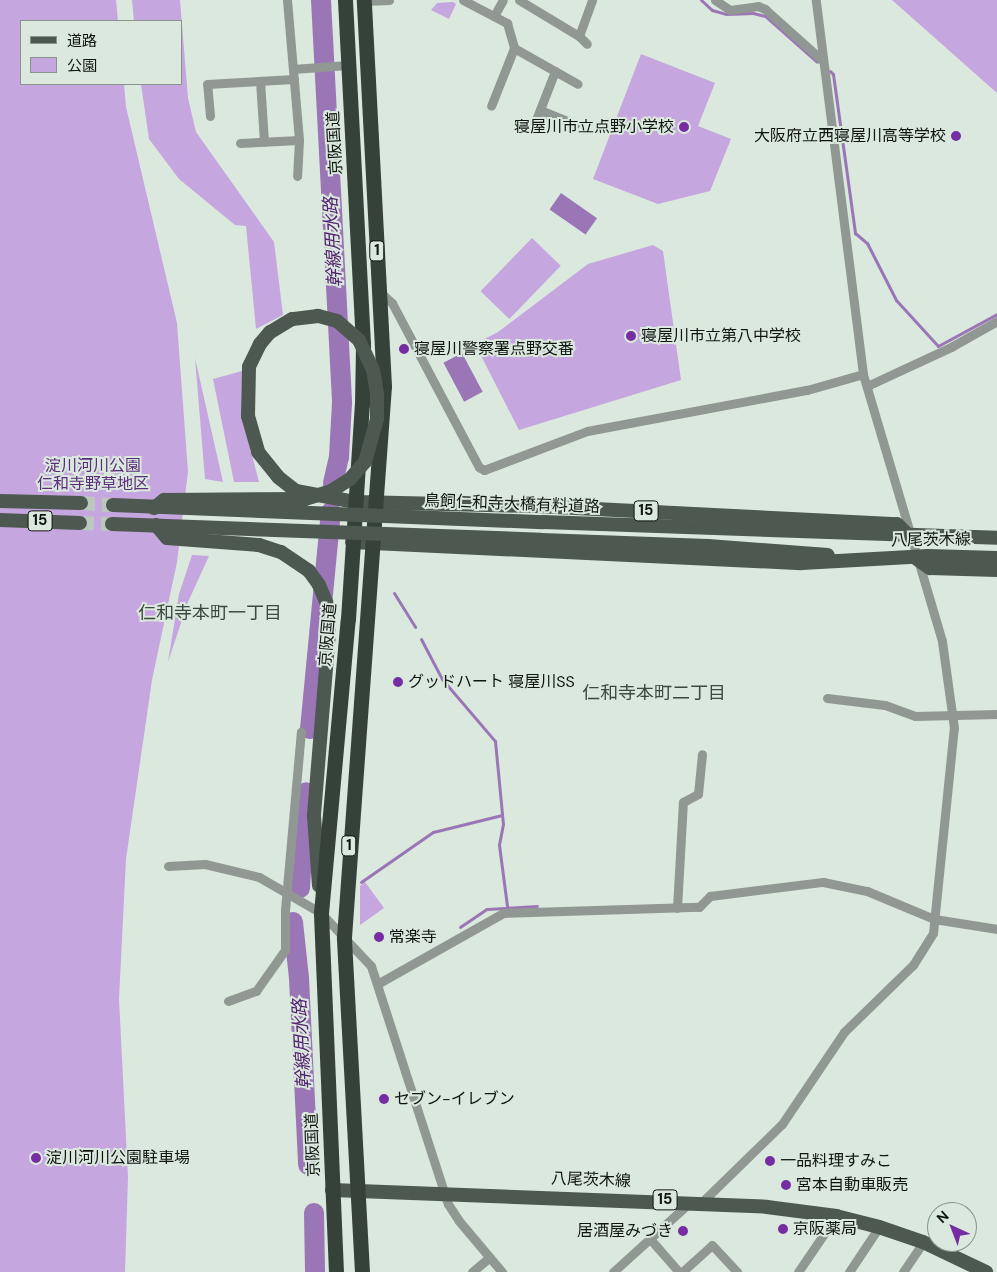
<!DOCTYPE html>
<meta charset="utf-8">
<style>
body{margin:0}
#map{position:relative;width:997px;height:1272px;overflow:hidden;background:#dae8dd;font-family:"DM Sans","Noto Sans JP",sans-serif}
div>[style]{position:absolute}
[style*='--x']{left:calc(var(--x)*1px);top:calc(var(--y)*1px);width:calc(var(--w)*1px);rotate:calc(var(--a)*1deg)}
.green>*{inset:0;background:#c6a6df;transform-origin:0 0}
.water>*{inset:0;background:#9b76b7;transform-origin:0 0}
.stream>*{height:3px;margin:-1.5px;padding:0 1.5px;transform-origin:1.5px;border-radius:1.5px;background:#9b76b7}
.river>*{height:20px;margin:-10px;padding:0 10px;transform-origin:10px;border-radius:10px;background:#9b76b7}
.primary-tunnel>*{height:14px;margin-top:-7px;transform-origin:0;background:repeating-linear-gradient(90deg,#bcc8be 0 14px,transparent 0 21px)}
.street>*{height:9px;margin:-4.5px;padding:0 4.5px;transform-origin:4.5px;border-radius:4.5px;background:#919792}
.primary>*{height:14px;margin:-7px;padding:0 7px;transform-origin:7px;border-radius:7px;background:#4d5850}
.highway>*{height:15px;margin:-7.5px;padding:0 7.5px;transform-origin:7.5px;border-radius:7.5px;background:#364239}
.primary-bridge>*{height:14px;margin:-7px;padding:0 7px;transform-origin:7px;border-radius:7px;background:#4d5850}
.dots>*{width:14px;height:14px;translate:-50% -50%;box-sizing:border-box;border:2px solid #dae8dd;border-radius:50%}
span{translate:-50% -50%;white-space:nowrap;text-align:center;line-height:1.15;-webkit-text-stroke:4px #dae8dd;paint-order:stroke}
.shield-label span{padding:1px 4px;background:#dae8dd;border:1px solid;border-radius:4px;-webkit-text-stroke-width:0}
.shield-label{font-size:15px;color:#101411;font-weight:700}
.poi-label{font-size:16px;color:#101411}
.right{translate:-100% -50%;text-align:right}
.left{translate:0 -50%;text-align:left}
.street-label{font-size:16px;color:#101411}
.park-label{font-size:16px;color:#5c2c7c}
.water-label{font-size:18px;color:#522170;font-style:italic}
.neighbourhood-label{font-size:18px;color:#3d4940}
.legend{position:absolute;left:20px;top:20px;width:162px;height:65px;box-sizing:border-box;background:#dae8dd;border:1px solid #89938b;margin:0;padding:6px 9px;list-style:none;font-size:15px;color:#101411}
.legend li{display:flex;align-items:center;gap:10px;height:25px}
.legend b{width:25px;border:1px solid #89938b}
.north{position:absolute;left:927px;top:1202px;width:50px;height:50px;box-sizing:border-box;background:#dae8dd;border:1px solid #89938b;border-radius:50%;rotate:317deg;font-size:14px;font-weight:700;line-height:20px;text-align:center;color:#101411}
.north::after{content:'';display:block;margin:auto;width:18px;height:22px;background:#752da1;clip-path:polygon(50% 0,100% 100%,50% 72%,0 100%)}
</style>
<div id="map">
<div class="green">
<div style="clip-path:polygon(0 0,116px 0,118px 21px,21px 21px,21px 84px,124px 84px,126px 107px,177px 323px,188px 472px,177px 562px,152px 680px,126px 859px,119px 999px,128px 1177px,125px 1272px,0 1272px)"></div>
<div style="clip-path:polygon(132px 0,180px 0,188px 98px,196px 132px,274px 242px,283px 315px,256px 329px,246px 226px,235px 225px,179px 179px,149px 139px,141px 84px,181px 84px,181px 21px,134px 21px)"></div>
<div style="clip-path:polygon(892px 0,997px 0,997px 93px)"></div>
<div style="clip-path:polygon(453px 2px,456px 4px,449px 19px,431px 10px,437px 3px)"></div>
<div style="clip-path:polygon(641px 54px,715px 83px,698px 126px,731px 139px,710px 191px,658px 204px,593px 179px)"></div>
<div style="left:532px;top:238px;width:40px;height:74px;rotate:44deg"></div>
<div style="clip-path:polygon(653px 245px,663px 251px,681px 380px,519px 430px,475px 344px,498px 332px,588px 264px)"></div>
<div style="clip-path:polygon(195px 358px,223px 482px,205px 479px)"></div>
<div style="clip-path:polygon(242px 371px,241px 413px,259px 482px,234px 482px,213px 379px)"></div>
<div style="clip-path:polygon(192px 555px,209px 556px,188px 602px,168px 662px,179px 594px)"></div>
<div style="clip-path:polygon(365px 882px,384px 908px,360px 925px,360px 886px)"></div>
</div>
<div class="water">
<div style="left:561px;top:193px;width:44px;height:20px;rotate:35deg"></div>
<div style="left:462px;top:353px;width:44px;height:21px;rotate:62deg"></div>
</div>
<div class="stream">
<div style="--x:701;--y:0;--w:15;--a:42"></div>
<div style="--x:712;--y:10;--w:15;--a:16"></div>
<div style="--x:726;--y:14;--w:27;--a:-2"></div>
<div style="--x:753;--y:13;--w:12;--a:14"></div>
<div style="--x:765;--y:16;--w:69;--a:41.5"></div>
<div style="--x:830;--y:71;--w:4;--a:45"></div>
<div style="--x:833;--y:74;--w:161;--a:82.1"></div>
<div style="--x:855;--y:233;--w:16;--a:40"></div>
<div style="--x:867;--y:243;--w:64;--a:63"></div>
<div style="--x:896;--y:300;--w:62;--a:47.6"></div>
<div style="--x:938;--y:346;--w:67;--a:-28.5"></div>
<div style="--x:394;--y:593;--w:40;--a:58"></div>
<div style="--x:421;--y:639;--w:45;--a:62.3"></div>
<div style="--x:442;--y:679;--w:82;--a:49.5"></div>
<div style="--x:495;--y:741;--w:83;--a:84.5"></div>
<div style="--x:503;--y:824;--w:21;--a:101"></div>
<div style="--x:499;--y:845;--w:62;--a:82.5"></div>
<div style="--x:361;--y:882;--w:88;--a:-34.8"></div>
<div style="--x:433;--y:832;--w:71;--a:-13.8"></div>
<div style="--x:460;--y:927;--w:32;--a:-34"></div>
<div style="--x:487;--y:909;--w:50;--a:-3.4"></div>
</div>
<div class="river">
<div style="--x:321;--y:0;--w:404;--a:87"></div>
<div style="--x:342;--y:403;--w:54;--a:93.2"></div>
<div style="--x:339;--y:457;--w:27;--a:103"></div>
<div style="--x:310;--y:729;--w:218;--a:-84.5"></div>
<div style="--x:300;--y:888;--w:96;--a:-86.4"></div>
<div style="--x:293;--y:922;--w:56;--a:83.9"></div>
<div style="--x:299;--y:978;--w:187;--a:87.2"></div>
<div style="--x:314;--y:1213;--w:59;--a:89"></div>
</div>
<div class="primary-tunnel">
<div style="--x:81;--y:503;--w:32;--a:4"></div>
<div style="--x:80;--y:523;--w:32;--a:2"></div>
</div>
<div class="street">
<div style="--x:287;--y:0;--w:141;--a:85.1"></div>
<div style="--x:299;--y:140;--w:36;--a:93"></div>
<div style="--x:463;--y:0;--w:50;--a:27.6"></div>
<div style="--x:507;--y:23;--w:26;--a:74"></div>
<div style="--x:514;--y:48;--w:62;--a:111.6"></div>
<div style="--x:519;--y:0;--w:70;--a:31"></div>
<div style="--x:579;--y:36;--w:11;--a:45"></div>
<div style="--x:715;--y:0;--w:18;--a:34"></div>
<div style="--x:730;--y:10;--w:28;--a:-8"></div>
<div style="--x:758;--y:6;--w:8;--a:23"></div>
<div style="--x:765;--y:9;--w:78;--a:41.9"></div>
<div style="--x:364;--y:1;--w:25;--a:-2"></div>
<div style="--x:494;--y:16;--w:18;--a:-61"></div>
<div style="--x:579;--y:36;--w:38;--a:-70"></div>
<div style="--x:514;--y:48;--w:73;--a:29.4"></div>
<div style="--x:293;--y:69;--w:55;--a:-4.2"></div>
<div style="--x:260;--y:81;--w:61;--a:86.2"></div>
<div style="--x:540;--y:110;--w:38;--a:22"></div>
<div style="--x:210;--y:116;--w:32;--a:-95"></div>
<div style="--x:207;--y:84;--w:87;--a:-3.3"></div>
<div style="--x:534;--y:125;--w:58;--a:-68.7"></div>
<div style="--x:240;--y:143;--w:59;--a:-2.9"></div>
<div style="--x:379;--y:291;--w:18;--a:43"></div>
<div style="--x:392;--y:303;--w:186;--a:62.1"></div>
<div style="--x:479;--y:467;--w:6;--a:31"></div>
<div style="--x:484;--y:470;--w:110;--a:-20.7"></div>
<div style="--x:587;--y:431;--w:224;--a:-10.6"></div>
<div style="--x:807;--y:390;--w:58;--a:-15.9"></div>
<div style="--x:867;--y:386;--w:93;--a:-24.9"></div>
<div style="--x:951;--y:347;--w:53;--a:-29.5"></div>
<div style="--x:827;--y:698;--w:58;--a:6.9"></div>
<div style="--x:885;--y:705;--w:32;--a:20"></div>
<div style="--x:915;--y:716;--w:82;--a:-1.4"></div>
<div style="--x:168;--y:866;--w:37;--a:-3"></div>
<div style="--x:205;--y:864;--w:56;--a:13.5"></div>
<div style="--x:259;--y:877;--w:72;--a:30.1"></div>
<div style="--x:321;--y:913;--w:73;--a:46.7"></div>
<div style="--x:371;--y:966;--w:250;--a:72.1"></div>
<div style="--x:448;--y:1204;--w:20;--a:57"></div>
<div style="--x:459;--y:1221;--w:67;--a:49.9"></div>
<div style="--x:677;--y:908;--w:106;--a:-86.8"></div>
<div style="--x:683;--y:802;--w:17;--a:-28"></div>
<div style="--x:698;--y:794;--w:40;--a:-84.3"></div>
<div style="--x:379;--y:983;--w:142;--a:-29.4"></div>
<div style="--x:503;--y:913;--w:196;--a:-1.8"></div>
<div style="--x:699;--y:907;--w:16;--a:-45"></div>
<div style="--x:710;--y:896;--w:114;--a:-7.1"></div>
<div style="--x:823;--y:882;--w:45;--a:11.6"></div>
<div style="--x:867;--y:891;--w:73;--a:22.7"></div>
<div style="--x:934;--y:919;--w:64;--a:9"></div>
<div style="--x:228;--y:1001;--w:30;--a:-20"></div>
<div style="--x:256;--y:991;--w:50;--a:-54.7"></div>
<div style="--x:285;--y:950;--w:40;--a:-90"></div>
<div style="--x:285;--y:910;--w:179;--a:-84.9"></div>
<div style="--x:702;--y:1202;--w:112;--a:-44.3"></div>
<div style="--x:782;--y:1124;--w:111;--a:-56"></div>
<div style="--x:844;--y:1032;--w:96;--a:-44.2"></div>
<div style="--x:913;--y:965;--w:38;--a:-58"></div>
<div style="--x:933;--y:933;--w:206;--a:-84.2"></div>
<div style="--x:954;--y:728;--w:88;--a:-97.9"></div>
<div style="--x:942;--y:641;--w:278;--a:-106.5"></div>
<div style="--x:863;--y:374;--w:377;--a:-97.2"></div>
<div style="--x:651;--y:1240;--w:43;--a:48.8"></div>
<div style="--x:472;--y:1272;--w:23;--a:-40"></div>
<div style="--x:613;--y:1272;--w:103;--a:-42.2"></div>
<div style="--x:682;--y:1272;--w:40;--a:-42"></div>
<div style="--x:712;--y:1245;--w:37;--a:47"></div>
<div style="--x:798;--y:1272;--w:68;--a:-55.8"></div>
<div style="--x:849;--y:1272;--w:54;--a:-56.3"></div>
<div style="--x:903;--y:1272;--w:36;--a:-56"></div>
</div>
<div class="primary">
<div style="--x:270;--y:332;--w:16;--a:130"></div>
<div style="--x:260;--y:344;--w:25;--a:116"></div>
<div style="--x:249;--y:367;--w:49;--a:91.2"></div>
<div style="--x:248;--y:416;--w:37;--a:74"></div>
<div style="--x:258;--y:452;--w:32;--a:51"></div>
<div style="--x:278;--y:477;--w:23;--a:38"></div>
<div style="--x:296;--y:491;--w:61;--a:10.4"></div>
<div style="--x:356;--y:502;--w:180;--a:1.3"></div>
<div style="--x:536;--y:506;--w:361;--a:2.9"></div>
<div style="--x:897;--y:524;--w:18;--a:45"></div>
<div style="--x:0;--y:501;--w:81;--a:1.4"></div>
<div style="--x:0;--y:520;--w:80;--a:2.1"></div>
<div style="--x:543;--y:522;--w:454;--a:2"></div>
<div style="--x:156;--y:525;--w:17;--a:50"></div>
<div style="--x:167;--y:538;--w:92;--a:4.4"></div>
<div style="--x:259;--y:545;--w:23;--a:18"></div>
<div style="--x:281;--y:552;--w:34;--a:34"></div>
<div style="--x:309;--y:571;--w:17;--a:54"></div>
<div style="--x:319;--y:585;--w:26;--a:67"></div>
<div style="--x:329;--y:609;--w:23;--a:90"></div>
<div style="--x:329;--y:632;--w:185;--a:94.7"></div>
<div style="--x:314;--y:816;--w:70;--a:85.9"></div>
<div style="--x:541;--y:540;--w:167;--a:2.1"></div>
<div style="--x:708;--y:546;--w:120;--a:4.3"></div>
<div style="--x:352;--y:542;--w:450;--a:2.7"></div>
<div style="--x:802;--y:563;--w:126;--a:-3.2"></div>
<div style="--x:928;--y:556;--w:69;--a:1.7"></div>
<div style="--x:917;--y:559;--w:16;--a:35"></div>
<div style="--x:930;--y:568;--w:67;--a:1.7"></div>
<div style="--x:332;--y:1190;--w:435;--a:2.2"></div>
<div style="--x:767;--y:1207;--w:70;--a:7.4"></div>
<div style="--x:836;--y:1216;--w:44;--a:14.3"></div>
<div style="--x:879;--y:1227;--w:46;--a:18.8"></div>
<div style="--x:923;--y:1242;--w:70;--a:25.5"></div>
</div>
<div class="highway">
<div style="--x:336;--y:1272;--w:359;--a:-92.4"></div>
<div style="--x:321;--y:913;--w:295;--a:-84.8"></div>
<div style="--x:348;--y:619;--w:215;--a:-86.3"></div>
<div style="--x:362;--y:404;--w:60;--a:-89"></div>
<div style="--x:363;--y:344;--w:344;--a:-93"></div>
<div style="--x:362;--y:1272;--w:335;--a:-93.1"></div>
<div style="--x:344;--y:937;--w:552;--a:-85.85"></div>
<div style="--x:384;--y:386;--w:387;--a:-93"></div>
</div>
<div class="primary-bridge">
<div style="--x:113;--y:505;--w:430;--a:2.3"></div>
<div style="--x:154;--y:508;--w:13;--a:-39"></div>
<div style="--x:164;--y:500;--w:141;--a:-0.4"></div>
<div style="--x:305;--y:499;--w:27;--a:-17"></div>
<div style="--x:331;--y:491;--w:22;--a:-32"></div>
<div style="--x:350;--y:479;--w:23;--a:-49"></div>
<div style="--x:365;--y:462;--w:45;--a:-74.4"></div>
<div style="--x:377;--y:419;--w:25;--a:-90"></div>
<div style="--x:377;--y:394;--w:24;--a:-99"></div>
<div style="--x:373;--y:370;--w:33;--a:-115"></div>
<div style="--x:359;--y:340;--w:29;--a:-139"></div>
<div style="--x:337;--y:321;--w:20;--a:-165"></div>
<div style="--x:318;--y:316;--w:26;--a:173"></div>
<div style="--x:292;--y:319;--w:26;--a:149"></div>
<div style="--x:112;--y:524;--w:429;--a:2.1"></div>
</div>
<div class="dots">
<div style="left:684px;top:127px;background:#752da1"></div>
<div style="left:956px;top:136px;background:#752da1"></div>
<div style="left:631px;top:336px;background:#752da1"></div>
<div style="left:404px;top:349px;background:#752da1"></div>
<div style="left:398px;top:682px;background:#752da1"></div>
<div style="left:379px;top:937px;background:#752da1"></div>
<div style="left:384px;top:1099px;background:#752da1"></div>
<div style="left:36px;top:1158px;background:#752da1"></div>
<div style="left:770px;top:1161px;background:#752da1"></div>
<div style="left:786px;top:1185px;background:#752da1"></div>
<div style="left:783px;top:1229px;background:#752da1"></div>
<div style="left:683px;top:1231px;background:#752da1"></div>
</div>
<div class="shield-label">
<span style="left:377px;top:251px">1</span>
<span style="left:646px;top:511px">15</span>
<span style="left:40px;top:521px">15</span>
<span style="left:349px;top:846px">1</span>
<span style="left:665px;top:1200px">15</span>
</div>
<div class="poi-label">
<span class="right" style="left:674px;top:127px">寝屋川市立点野小学校</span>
<span class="right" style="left:946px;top:136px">大阪府立西寝屋川高等学校</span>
<span class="left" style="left:641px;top:336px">寝屋川市立第八中学校</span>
<span class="left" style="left:414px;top:349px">寝屋川警察署点野交番</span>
<span class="left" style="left:408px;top:682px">グッドハート 寝屋川SS</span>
<span class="left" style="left:389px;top:937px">常楽寺</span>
<span class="left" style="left:394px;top:1099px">セブン-イレブン</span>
<span class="left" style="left:46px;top:1158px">淀川河川公園駐車場</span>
<span class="left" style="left:780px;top:1161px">一品料理すみこ</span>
<span class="left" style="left:796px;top:1185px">宮本自動車販売</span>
<span class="left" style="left:793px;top:1229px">京阪薬局</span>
<span class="right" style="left:673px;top:1231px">居酒屋みづき</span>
</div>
<div class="street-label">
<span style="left:335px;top:143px;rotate:-93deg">京阪国道</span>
<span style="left:512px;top:504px;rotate:2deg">鳥飼仁和寺大橋有料道路</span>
<span style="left:931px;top:540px;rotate:-1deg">八尾茨木線</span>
<span style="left:328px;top:635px;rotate:-85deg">京阪国道</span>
<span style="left:313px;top:1145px;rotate:-92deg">京阪国道</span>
<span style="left:591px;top:1180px;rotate:2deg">八尾茨木線</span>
</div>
<div class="park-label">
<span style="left:93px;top:475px">淀川河川公園<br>仁和寺野草地区</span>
</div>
<div class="water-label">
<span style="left:333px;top:242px;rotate:-93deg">幹線用水路</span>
<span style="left:302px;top:1044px;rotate:-93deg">幹線用水路</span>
</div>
<div class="neighbourhood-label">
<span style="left:210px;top:613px">仁和寺本町一丁目</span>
<span style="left:654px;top:693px">仁和寺本町二丁目</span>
</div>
<ul class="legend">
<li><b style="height:6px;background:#4d5850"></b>道路</li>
<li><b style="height:14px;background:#c6a6df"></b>公園</li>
</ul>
<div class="north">N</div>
</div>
